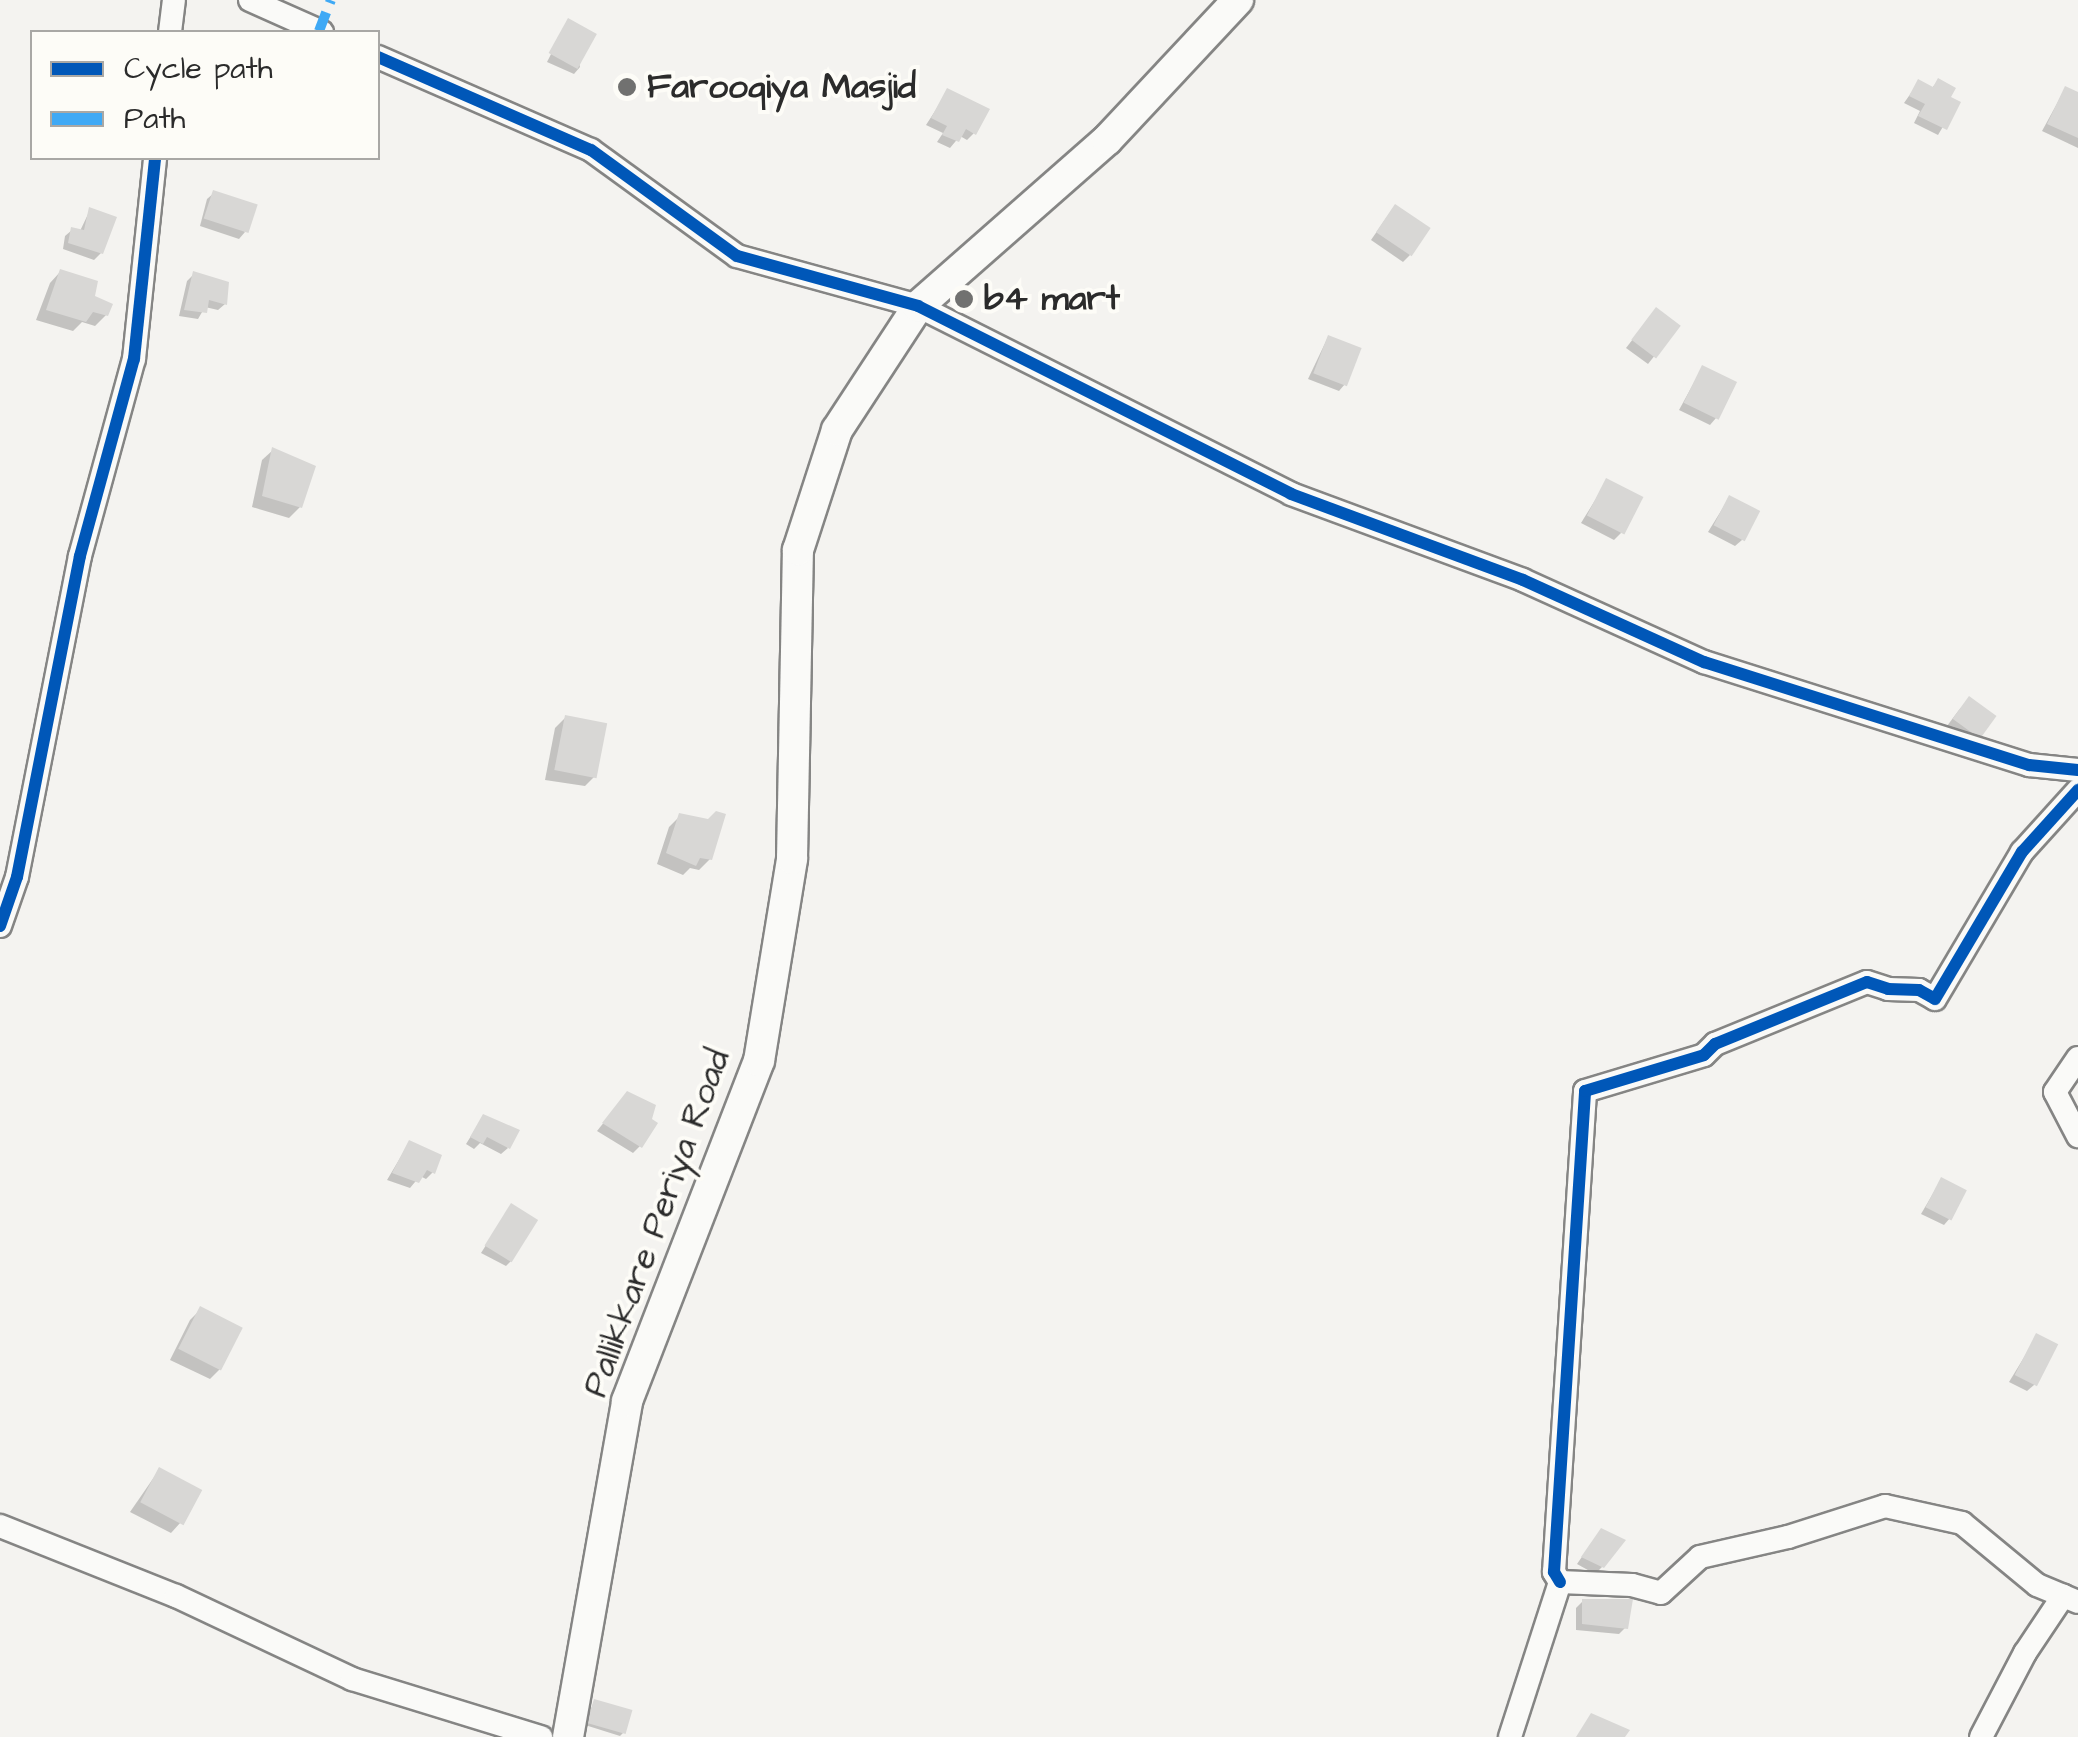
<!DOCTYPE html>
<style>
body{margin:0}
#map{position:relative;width:2078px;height:1737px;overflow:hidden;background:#f4f3f0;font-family:"Architects Daughter",sans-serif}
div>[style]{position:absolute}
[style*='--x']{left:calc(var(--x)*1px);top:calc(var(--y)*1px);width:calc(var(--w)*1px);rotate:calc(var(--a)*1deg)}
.shadow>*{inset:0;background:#0003}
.building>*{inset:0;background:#d8d7d5;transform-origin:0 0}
.roads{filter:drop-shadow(2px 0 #858584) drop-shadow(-2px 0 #858584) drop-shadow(0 2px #858584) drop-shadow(0 -2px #858584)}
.minor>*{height:22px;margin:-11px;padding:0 11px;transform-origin:11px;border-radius:11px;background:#fafaf8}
.major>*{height:30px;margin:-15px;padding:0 15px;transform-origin:15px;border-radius:15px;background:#fafaf8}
.quiet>*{height:10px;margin-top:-5px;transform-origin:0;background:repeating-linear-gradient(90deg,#3fa9f5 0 20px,transparent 0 30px)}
.cycleway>*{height:12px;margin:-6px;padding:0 6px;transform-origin:6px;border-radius:6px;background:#0057b8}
.dots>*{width:28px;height:28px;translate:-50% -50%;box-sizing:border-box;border:5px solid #fdfcf7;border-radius:50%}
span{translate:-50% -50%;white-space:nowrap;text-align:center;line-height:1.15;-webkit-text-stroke:8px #fdfcf7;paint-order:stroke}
.poi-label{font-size:35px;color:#2b2b2b;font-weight:700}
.left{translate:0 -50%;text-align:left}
.street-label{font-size:35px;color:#2b2b2b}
.legend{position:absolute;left:30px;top:30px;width:350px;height:130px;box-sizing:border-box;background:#fdfcf7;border:2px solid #a9a8a5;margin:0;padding:12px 18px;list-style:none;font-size:30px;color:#2b2b2b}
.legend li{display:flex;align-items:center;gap:20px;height:50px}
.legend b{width:50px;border:2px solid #a9a8a5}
</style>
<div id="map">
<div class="shadow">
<div style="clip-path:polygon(568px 21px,580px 67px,574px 74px,547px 62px)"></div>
<div style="clip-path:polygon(1938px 81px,1948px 98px,1957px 103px,1938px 135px,1914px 123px,1920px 111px,1904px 103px,1918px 83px,1931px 89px)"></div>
<div style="clip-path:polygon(2065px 89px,2078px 95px,2078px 148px,2042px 131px)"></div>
<div style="clip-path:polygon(948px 91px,974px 133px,967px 140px,960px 136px,950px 148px,937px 142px,943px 133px,926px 125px)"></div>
<div style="clip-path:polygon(214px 193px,245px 232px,239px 239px,200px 226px,207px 199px)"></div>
<div style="clip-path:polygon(90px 210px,101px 253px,94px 260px,63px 249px,65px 236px,72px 230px,80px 231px)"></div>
<div style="clip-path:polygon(1389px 214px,1410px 255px,1403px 262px,1371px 240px)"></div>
<div style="clip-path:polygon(60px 272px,106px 315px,95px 326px,82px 322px,73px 331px,36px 320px,50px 283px)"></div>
<div style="clip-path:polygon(194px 274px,225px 304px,218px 310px,205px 307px,198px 319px,179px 316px,187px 281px)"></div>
<div style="clip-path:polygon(1650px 317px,1678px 326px,1648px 364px,1626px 348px)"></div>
<div style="clip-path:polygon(1328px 337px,1345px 384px,1339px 391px,1308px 379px)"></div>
<div style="clip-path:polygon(1702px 368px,1716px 418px,1710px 425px,1679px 410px)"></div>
<div style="clip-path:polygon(273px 450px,300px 507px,289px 518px,252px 507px,262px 460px)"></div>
<div style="clip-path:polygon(1607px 481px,1621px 533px,1614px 540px,1581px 523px)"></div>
<div style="clip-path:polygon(1729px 498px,1742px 540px,1735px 546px,1708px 532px)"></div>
<div style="clip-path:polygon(1969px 699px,1978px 737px,1944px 730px,1959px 710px)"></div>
<div style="clip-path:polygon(566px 717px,596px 775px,585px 786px,545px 780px,555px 728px)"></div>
<div style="clip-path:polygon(680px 816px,710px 859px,699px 870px,690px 868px,683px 875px,657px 864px,669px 827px)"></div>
<div style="clip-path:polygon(621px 1101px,640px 1146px,633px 1153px,597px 1131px)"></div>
<div style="clip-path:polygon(483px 1117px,508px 1148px,501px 1154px,480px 1143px,474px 1149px,466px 1144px)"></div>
<div style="clip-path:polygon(409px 1143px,433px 1172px,426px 1179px,420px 1176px,410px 1188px,387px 1180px)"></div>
<div style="clip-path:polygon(1941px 1180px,1950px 1218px,1944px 1225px,1921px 1214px)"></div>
<div style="clip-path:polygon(511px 1206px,513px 1259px,506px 1266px,481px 1253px)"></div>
<div style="clip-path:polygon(201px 1309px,221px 1368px,210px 1379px,170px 1360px,190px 1320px)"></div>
<div style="clip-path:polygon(2037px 1336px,2034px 1385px,2027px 1391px,2009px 1382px)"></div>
<div style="clip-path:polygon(159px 1470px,181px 1522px,171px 1533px,130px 1512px)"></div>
<div style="clip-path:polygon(1595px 1538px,1602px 1567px,1595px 1574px,1577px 1564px)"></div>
<div style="clip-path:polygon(1583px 1601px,1626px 1627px,1619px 1634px,1576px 1630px,1576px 1608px)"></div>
<div style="clip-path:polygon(594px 1701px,623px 1733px,620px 1736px,585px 1725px)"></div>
</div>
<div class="building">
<div style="left:568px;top:18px;width:33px;height:40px;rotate:29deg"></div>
<div style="clip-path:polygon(1938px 78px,1956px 88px,1951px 97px,1961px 102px,1947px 130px,1918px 116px,1925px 104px,1909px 96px,1918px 79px,1933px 87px)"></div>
<div style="clip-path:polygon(2065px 86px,2078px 92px,2078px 138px,2047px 124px)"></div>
<div style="clip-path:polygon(947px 88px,990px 109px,976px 135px,966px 129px,959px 142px,942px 135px,947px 126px,931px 118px)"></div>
<div style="left:213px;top:190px;width:47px;height:30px;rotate:18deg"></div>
<div style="left:1395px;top:204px;width:43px;height:34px;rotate:34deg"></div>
<div style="clip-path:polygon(89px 207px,117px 217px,103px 254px,68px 243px,71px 227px,84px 230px)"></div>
<div style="clip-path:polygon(60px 269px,98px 281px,95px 296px,113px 304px,108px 316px,93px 312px,86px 322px,46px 310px)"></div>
<div style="clip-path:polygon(193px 271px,229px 282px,227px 305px,209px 300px,207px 313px,184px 310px)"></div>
<div style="left:1656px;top:307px;width:31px;height:41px;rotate:37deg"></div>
<div style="left:1328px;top:335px;width:36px;height:41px;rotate:21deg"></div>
<div style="left:1702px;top:365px;width:39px;height:42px;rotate:26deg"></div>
<div style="clip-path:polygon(272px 447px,316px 466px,302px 508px,262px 496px)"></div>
<div style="left:1606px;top:478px;width:42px;height:42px;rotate:27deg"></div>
<div style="left:1729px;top:495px;width:35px;height:34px;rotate:27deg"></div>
<div style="left:1969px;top:696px;width:34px;height:28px;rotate:36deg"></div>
<div style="left:565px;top:715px;width:43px;height:56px;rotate:11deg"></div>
<div style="clip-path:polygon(716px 811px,726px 814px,712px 860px,700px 858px,696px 866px,666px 853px,679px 813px,708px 819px)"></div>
<div style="clip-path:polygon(627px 1091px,656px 1105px,652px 1119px,658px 1123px,642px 1148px,602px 1123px)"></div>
<div style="clip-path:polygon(483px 1114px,520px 1130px,510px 1149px,487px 1137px,483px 1144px,470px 1137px)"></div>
<div style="clip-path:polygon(409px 1140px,442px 1155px,435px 1174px,427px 1170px,419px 1183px,392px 1173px)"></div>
<div style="left:1941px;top:1177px;width:29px;height:34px;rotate:27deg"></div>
<div style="left:511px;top:1203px;width:32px;height:50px;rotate:32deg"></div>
<div style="left:200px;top:1306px;width:48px;height:48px;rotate:27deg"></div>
<div style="left:2036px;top:1333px;width:25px;height:47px;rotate:27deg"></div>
<div style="left:159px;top:1467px;width:49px;height:40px;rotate:28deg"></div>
<div style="clip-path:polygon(1601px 1528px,1626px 1540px,1604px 1568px,1581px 1557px)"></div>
<div style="clip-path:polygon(1582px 1599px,1633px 1599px,1628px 1629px,1582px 1624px)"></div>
<div style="left:594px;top:1699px;width:40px;height:25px;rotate:16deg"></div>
<div style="clip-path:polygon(1591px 1713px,1630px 1730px,1625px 1737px,1576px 1737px)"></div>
</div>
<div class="roads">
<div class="minor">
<div style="--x:250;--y:0;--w:79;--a:24"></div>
<div style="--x:170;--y:32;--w:32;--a:-83"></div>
<div style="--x:378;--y:57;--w:232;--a:23.6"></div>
<div style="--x:591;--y:150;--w:180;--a:36"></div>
<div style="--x:737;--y:256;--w:188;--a:15.4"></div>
<div style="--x:918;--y:306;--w:418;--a:26.7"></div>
<div style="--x:1291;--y:494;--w:247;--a:20.3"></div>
<div style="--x:1523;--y:580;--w:199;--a:24.4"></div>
<div style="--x:1704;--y:662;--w:341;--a:17.6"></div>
<div style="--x:2029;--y:765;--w:49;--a:5.8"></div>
<div style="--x:0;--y:926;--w:52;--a:-70.9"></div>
<div style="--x:17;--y:877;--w:327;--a:-78.9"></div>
<div style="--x:80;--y:556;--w:204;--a:-74.7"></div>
<div style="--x:134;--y:359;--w:202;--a:-84"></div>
<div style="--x:2078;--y:1058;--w:41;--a:124.1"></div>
<div style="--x:2055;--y:1092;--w:50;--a:62.4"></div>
<div style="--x:0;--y:1526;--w:189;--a:21.7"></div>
<div style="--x:176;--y:1596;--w:195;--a:25.2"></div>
<div style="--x:352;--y:1679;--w:198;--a:17.1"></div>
<div style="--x:1560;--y:1582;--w:12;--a:-121"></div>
<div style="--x:1554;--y:1572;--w:482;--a:-86.3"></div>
<div style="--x:1585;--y:1091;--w:124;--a:-16.8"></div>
<div style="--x:1704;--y:1055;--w:16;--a:-45"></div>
<div style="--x:1715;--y:1044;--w:164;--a:-22.2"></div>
<div style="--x:1867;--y:982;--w:22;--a:18"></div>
<div style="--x:1888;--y:989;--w:31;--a:2"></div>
<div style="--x:1919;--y:990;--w:18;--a:29"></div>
<div style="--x:1935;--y:999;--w:171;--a:-59.4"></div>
<div style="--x:2022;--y:852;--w:84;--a:-47.9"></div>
<div style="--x:1510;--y:1737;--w:163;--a:-72.1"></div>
<div style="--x:1560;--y:1582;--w:72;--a:2.4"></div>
<div style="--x:1632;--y:1585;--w:30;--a:15"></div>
<div style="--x:1661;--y:1593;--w:53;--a:-42.7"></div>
<div style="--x:1700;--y:1557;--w:90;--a:-12.8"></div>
<div style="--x:1788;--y:1537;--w:102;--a:-17.7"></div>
<div style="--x:1885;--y:1506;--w:79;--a:12.4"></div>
<div style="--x:1962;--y:1523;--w:97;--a:39.6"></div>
<div style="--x:2037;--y:1585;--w:44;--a:22.5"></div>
<div style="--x:1981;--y:1737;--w:95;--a:-62.4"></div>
<div style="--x:2025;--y:1653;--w:69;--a:-56.3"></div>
</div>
<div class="major">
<div style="--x:568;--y:1737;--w:341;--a:-80"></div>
<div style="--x:627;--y:1401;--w:365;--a:-68.8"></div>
<div style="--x:759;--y:1061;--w:205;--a:-80.7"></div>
<div style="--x:792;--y:859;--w:309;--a:-88.9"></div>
<div style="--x:798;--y:550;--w:126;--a:-72"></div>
<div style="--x:837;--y:430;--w:148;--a:-56.8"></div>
<div style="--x:918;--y:306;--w:252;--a:-41.3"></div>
<div style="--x:1107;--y:140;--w:192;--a:-46.9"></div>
</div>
</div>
<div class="quiet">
<div style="--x:319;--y:31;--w:33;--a:-69"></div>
</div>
<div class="cycleway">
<div style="--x:378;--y:57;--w:232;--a:23.6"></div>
<div style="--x:591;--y:150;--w:180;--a:36"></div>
<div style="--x:737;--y:256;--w:188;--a:15.4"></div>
<div style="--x:918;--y:306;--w:418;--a:26.7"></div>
<div style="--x:1291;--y:494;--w:247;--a:20.3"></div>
<div style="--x:1523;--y:580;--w:199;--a:24.4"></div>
<div style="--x:1704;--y:662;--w:341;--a:17.6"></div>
<div style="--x:2029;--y:765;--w:49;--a:5.8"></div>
<div style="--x:0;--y:926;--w:52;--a:-70.9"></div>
<div style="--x:17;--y:877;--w:327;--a:-78.9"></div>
<div style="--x:80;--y:556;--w:204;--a:-74.7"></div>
<div style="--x:134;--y:359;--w:202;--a:-84"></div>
<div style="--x:1560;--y:1582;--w:12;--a:-121"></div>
<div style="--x:1554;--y:1572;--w:482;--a:-86.3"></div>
<div style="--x:1585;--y:1091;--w:124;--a:-16.8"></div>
<div style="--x:1704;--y:1055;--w:16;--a:-45"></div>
<div style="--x:1715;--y:1044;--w:164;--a:-22.2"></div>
<div style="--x:1867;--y:982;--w:22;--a:18"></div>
<div style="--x:1888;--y:989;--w:31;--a:2"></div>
<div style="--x:1919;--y:990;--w:18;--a:29"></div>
<div style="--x:1935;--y:999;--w:171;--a:-59.4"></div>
<div style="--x:2022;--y:852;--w:84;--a:-47.9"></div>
</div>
<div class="dots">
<div style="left:627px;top:87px;background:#717170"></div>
<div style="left:964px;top:299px;background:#717170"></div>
</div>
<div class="poi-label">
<span class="left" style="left:647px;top:87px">Farooqiya Masjid</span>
<span class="left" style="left:984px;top:299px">b4 mart</span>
</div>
<div class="street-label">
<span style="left:657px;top:1223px;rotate:-70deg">Pallikkare Periya Road</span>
</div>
<ul class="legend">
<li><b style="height:12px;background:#0057b8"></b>Cycle path</li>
<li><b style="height:12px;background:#3fa9f5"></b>Path</li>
</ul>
</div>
